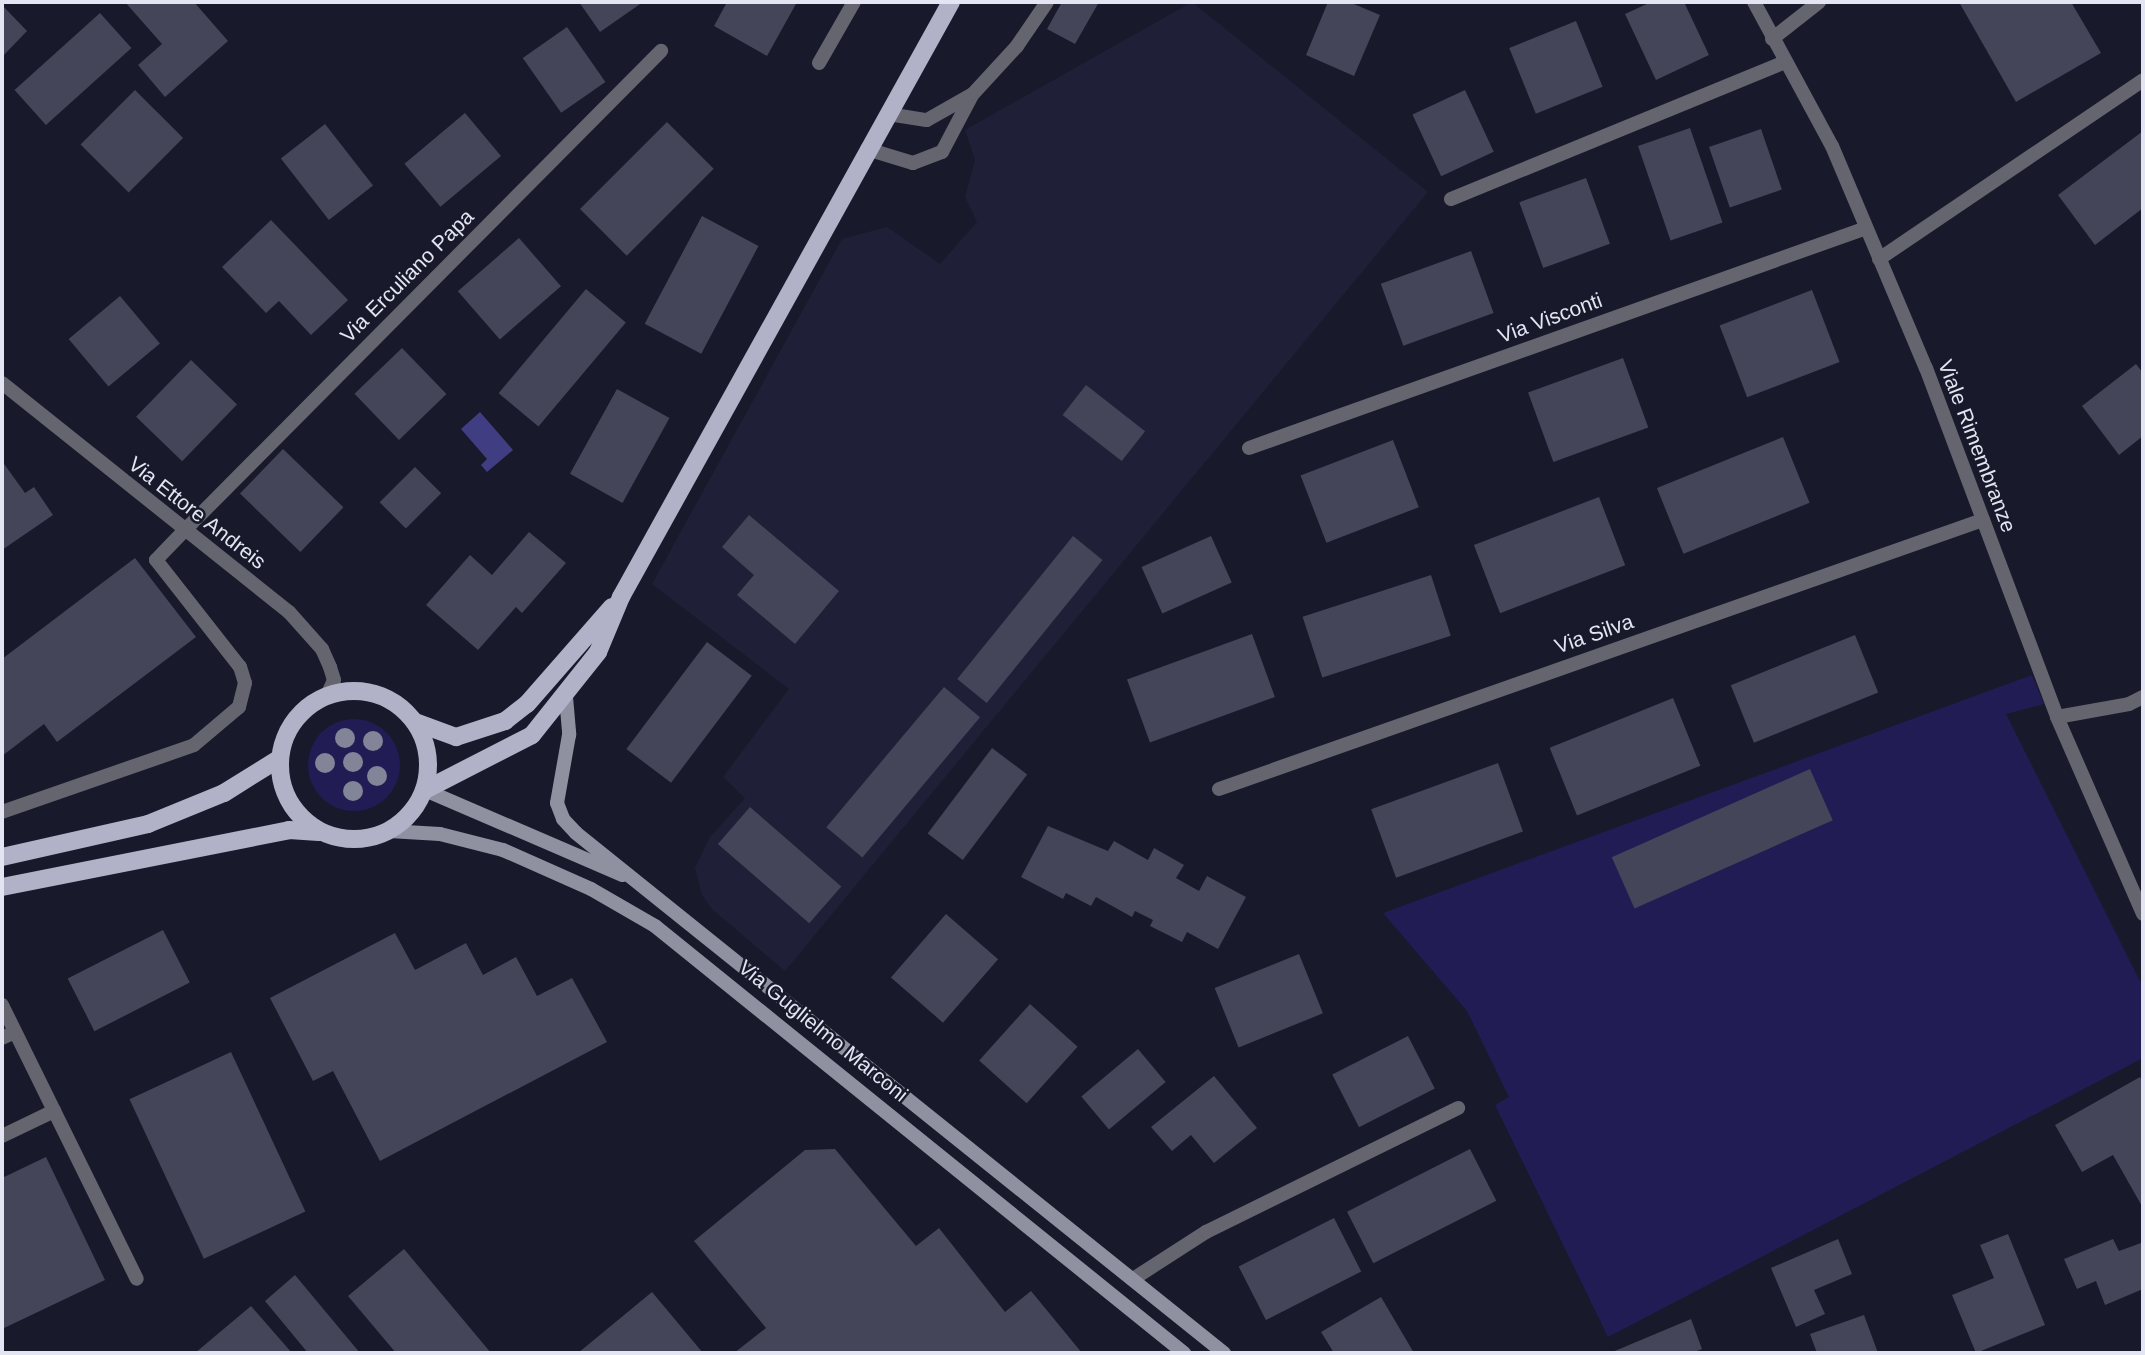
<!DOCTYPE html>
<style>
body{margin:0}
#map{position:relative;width:2145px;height:1355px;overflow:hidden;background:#18192a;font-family:Arial,sans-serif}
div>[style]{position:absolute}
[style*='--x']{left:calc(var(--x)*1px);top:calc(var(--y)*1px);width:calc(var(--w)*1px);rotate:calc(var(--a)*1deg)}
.built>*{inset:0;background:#1f1f37}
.green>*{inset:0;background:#211c53}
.round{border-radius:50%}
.water>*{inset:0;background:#403d82}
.building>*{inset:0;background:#444559;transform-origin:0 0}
.service>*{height:14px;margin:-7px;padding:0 7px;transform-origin:7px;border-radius:7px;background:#65656f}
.minor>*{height:14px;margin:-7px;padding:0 7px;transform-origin:7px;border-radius:7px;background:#65656f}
.tertiary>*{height:14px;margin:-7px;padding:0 7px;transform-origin:7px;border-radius:7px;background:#65656f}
.secondary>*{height:14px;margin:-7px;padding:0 7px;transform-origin:7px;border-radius:7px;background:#8f91a0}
.primary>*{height:18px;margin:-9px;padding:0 9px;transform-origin:9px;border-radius:9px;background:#b1b2c7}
.primary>.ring{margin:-9px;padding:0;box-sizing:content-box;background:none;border:18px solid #b1b2c7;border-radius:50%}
.trees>*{width:20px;height:20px;margin:-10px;border-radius:50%;background:#828497}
span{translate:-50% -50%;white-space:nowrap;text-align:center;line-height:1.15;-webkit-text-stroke:5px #18192a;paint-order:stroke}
.street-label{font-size:21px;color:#e4e5f2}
.frame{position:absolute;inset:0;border:4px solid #e4e5f2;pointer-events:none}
</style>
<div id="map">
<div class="built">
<div style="clip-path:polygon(1192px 2px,1428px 192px,785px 971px,713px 910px,702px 895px,695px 868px,710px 837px,745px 798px,723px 777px,789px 689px,652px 584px,842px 239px,887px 227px,940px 264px,977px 222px,965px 197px,975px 160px,965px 130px)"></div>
</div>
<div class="green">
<div style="clip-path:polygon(2032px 675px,2044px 704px,2006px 714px,2143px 987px,2143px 1058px,1608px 1337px,1495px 1105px,1509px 1097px,1467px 1011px,1383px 913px)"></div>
<div class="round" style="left:308px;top:719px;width:92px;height:92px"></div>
</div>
<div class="water">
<div style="clip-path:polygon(480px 412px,513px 450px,487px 472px,481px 465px,487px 459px,461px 429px)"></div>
</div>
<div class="building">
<div style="clip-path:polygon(125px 2px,194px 2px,228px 41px,165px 97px,138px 65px,162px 44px)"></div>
<div style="clip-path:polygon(579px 2px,643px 2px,600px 32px)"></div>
<div style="clip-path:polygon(727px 2px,797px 2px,767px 56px,714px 26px)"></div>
<div style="clip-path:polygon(1062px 2px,1099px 2px,1075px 44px,1047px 29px)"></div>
<div style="clip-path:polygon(1328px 2px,1349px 2px,1380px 15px,1354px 76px,1306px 55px)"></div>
<div style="clip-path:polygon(1651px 2px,1684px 2px,1709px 55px,1656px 80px,1625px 14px)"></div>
<div style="clip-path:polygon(1959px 2px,2071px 2px,2101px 53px,2016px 102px)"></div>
<div style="clip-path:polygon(2px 5px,27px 31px,2px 57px)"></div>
<div style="left:100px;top:13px;width:47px;height:115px;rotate:48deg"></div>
<div style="left:1576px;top:21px;width:71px;height:72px;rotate:68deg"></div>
<div style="left:567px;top:27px;width:67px;height:54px;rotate:55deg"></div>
<div style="left:135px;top:90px;width:68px;height:77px;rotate:45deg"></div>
<div style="left:1465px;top:90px;width:68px;height:58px;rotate:65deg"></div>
<div style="left:465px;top:113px;width:56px;height:79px;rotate:50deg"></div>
<div style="left:667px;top:122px;width:66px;height:123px;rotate:45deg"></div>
<div style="left:325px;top:124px;width:78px;height:56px;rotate:52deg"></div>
<div style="left:1690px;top:128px;width:100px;height:55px;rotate:71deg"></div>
<div style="left:1761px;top:129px;width:64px;height:55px;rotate:71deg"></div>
<div style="clip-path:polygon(2143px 131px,2143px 208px,2095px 245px,2058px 195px)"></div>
<div style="left:1586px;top:178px;width:70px;height:71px;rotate:70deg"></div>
<div style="left:702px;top:216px;width:64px;height:122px;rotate:28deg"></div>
<div style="clip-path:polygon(271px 220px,348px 300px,311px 335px,279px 301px,266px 313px,222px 267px)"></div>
<div style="left:519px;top:238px;width:64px;height:81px;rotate:49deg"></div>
<div style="left:1471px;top:251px;width:66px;height:96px;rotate:70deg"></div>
<div style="left:586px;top:289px;width:52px;height:136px;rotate:40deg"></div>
<div style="left:1812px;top:290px;width:77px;height:99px;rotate:69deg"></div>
<div style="left:120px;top:296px;width:62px;height:67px;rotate:50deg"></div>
<div style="left:402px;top:348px;width:64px;height:66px;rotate:46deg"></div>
<div style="left:1623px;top:358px;width:74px;height:101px;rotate:70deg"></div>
<div style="left:191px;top:360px;width:64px;height:79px;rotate:44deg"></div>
<div style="clip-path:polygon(2136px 364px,2143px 373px,2143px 436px,2119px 455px,2082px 406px)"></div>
<div style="left:1086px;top:385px;width:75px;height:38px;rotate:38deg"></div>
<div style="left:617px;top:389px;width:60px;height:97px;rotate:29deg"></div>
<div style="left:1783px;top:437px;width:71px;height:136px;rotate:68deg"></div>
<div style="left:1393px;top:440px;width:72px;height:99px;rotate:69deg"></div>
<div style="left:283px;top:449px;width:84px;height:62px;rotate:44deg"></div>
<div style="clip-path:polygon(2px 461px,25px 493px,34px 487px,53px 515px,2px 550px)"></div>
<div style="left:415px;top:467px;width:37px;height:50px;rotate:45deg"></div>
<div style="left:1599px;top:497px;width:73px;height:134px;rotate:69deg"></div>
<div style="clip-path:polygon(749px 515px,839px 591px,795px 644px,737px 595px,754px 575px,722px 547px)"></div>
<div style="clip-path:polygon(529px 532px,566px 563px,522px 613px,516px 607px,478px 650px,426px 605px,470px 555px,492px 575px)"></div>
<div style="left:1073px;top:536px;width:38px;height:184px;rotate:39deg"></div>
<div style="left:1211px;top:536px;width:51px;height:76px;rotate:66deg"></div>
<div style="clip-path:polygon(135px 558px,196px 637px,57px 742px,44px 724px,2px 756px,2px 659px)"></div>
<div style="left:1431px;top:575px;width:64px;height:135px;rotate:72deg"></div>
<div style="left:1252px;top:634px;width:67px;height:133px;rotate:70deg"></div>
<div style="left:1855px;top:635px;width:62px;height:134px;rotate:68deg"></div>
<div style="left:707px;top:642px;width:56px;height:134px;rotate:37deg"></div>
<div style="left:944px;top:687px;width:47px;height:183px;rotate:40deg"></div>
<div style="left:1673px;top:698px;width:73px;height:133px;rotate:68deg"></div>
<div style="left:992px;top:748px;width:44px;height:107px;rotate:37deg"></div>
<div style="left:1498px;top:763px;width:73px;height:135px;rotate:70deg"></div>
<div style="left:1810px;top:769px;width:56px;height:217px;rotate:66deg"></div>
<div style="left:750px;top:807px;width:121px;height:49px;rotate:41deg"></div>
<div style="clip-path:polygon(1048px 826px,1108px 851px,1114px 841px,1148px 860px,1154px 848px,1184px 865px,1176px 878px,1199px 891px,1207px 876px,1246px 897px,1218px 949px,1187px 932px,1182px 942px,1150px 926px,1153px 920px,1135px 911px,1132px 917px,1096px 897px,1091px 906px,1066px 893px,1063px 899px,1021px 877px)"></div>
<div style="left:946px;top:914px;width:69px;height:84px;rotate:41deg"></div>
<div style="left:163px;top:930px;width:59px;height:107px;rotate:63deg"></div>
<div style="clip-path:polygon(395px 933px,415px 970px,466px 943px,483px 975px,516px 957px,537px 996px,572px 978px,607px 1042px,380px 1161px,333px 1071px,313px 1081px,270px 998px)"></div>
<div style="left:1299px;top:954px;width:64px;height:91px;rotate:68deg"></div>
<div style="left:1030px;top:1004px;width:64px;height:76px;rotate:42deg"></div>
<div style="left:1408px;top:1036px;width:59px;height:85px;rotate:63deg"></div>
<div style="left:1138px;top:1049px;width:43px;height:74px;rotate:50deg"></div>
<div style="left:231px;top:1052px;width:176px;height:112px;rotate:65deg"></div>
<div style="clip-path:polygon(1214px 1076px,1257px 1128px,1214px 1163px,1191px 1135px,1172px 1151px,1151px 1127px)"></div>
<div style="clip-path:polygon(2140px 1077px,2143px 1083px,2143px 1208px,2113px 1155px,2082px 1172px,2055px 1125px)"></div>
<div style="clip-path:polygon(835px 1149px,916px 1246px,939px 1228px,1005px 1312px,1031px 1291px,1082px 1353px,734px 1353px,766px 1328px,694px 1241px,805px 1150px)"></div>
<div style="left:1470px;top:1149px;width:58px;height:138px;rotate:63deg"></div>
<div style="clip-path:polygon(46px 1157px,105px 1280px,2px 1329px,2px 1178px)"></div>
<div style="left:1334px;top:1218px;width:60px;height:107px;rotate:63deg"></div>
<div style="clip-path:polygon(2008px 1234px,2045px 1325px,1976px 1353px,1952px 1295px,1994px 1278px,1980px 1245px)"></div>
<div style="clip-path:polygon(1838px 1239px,1852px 1274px,1814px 1290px,1825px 1314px,1796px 1327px,1771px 1268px)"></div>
<div style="clip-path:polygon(2113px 1239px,2119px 1251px,2141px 1243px,2143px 1289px,2105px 1305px,2096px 1281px,2077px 1289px,2064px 1259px)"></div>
<div style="clip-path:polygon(404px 1249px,491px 1353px,396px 1353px,348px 1296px)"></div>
<div style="clip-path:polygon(295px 1275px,360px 1353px,308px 1353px,265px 1301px)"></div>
<div style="clip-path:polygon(652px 1292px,703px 1353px,578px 1353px)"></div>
<div style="clip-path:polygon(1381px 1297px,1414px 1353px,1334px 1353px,1321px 1332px)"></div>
<div style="clip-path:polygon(251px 1306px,292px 1353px,195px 1353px)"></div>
<div style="clip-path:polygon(1864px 1315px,1878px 1353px,1817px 1353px,1810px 1334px)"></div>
<div style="clip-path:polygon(1691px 1319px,1702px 1349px,1692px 1353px,1610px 1353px)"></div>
</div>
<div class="service">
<div style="--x:819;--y:63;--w:70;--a:-60.2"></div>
<div style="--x:888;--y:114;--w:39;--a:9"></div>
<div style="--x:927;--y:120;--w:51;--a:-29.6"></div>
<div style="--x:867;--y:149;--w:48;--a:16.9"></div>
<div style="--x:913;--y:163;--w:31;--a:-21"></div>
<div style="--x:942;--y:152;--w:64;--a:-62.2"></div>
<div style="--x:972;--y:95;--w:67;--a:-47.4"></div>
<div style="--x:1017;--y:46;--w:53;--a:-55.7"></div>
<div style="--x:2;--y:812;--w:203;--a:-19.2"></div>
<div style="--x:194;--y:745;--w:59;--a:-40.2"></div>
<div style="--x:239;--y:707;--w:25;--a:-76"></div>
<div style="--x:245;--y:683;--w:17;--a:-107"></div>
<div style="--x:240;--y:667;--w:136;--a:-128.1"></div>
<div style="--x:156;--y:560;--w:40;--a:-46"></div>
<div style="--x:2;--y:1005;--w:305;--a:63.8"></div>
<div style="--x:2;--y:1038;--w:14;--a:-25"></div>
<div style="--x:2;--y:1136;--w:58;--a:-25.7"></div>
</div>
<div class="minor">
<div style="--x:1754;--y:2;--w:164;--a:61.6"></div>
<div style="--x:1832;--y:146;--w:241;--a:67.1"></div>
<div style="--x:1926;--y:368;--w:373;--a:69.4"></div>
<div style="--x:2057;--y:717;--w:215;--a:66.4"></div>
<div style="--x:1772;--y:39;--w:60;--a:-38.2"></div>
<div style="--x:1451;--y:199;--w:361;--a:-22.3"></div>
<div style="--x:1879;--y:259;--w:319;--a:-34.1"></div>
<div style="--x:1249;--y:448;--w:655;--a:-19.62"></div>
<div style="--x:184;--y:531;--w:677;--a:-45.18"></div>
<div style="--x:2057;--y:717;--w:73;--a:-10.2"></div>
<div style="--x:2129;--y:704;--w:16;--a:-27"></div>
<div style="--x:1219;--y:789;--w:810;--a:-19.4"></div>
<div style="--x:1133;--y:1279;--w:87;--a:-32.8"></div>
<div style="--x:1206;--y:1232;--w:281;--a:-26.2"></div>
</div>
<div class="tertiary">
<div style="--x:2;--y:383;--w:367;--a:38.6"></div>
<div style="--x:289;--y:612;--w:50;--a:48.3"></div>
<div style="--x:322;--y:649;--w:20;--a:66"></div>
<div style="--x:330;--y:667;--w:14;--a:73"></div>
<div style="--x:334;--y:680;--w:17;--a:114"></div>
</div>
<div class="secondary">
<div style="--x:566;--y:697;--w:38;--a:85"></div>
<div style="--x:569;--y:735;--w:69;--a:100"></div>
<div style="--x:557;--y:803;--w:17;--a:69"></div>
<div style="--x:563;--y:819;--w:19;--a:47"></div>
<div style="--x:576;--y:833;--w:831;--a:38.75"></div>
<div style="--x:425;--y:790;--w:215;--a:23.3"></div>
<div style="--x:389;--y:831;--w:51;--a:3.4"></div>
<div style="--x:440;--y:834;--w:65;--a:14.3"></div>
<div style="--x:503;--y:850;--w:96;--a:23.9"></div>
<div style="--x:591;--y:889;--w:74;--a:30"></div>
<div style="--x:655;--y:926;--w:680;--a:38.91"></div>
</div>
<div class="primary">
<div class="ring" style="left:280px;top:691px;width:130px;height:130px"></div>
<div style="--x:415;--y:722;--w:44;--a:20.1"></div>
<div style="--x:456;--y:737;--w:52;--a:-18.1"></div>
<div style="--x:505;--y:721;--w:28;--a:-38"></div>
<div style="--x:527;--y:704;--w:129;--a:-48.8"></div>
<div style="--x:425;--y:790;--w:120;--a:-27.2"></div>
<div style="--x:532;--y:735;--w:106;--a:-51.5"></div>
<div style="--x:598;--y:652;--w:60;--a:-67.3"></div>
<div style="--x:621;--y:597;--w:680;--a:-60.99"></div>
<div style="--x:2;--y:857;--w:150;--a:-12.7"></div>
<div style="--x:148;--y:824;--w:82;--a:-22.2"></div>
<div style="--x:224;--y:793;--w:66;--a:-32"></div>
<div style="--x:2;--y:887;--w:293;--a:-11.2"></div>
<div style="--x:289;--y:830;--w:30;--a:4"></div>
</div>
<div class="trees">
<div style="left:345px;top:738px"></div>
<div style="left:373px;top:741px"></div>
<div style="left:353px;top:762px"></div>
<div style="left:325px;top:763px"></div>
<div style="left:377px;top:776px"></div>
<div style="left:353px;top:791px"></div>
</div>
<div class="street-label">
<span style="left:407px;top:276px;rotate:-45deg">Via Erculiano Papa</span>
<span style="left:1550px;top:318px;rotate:-20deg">Via Visconti</span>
<span style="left:1977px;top:446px;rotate:69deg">Viale Rimembranze</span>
<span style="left:197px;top:513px;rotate:38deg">Via Ettore Andreis</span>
<span style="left:1594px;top:634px;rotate:-19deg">Via Silva</span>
<span style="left:823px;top:1031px;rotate:39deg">Via Guglielmo Marconi</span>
</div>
<div class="frame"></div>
</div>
